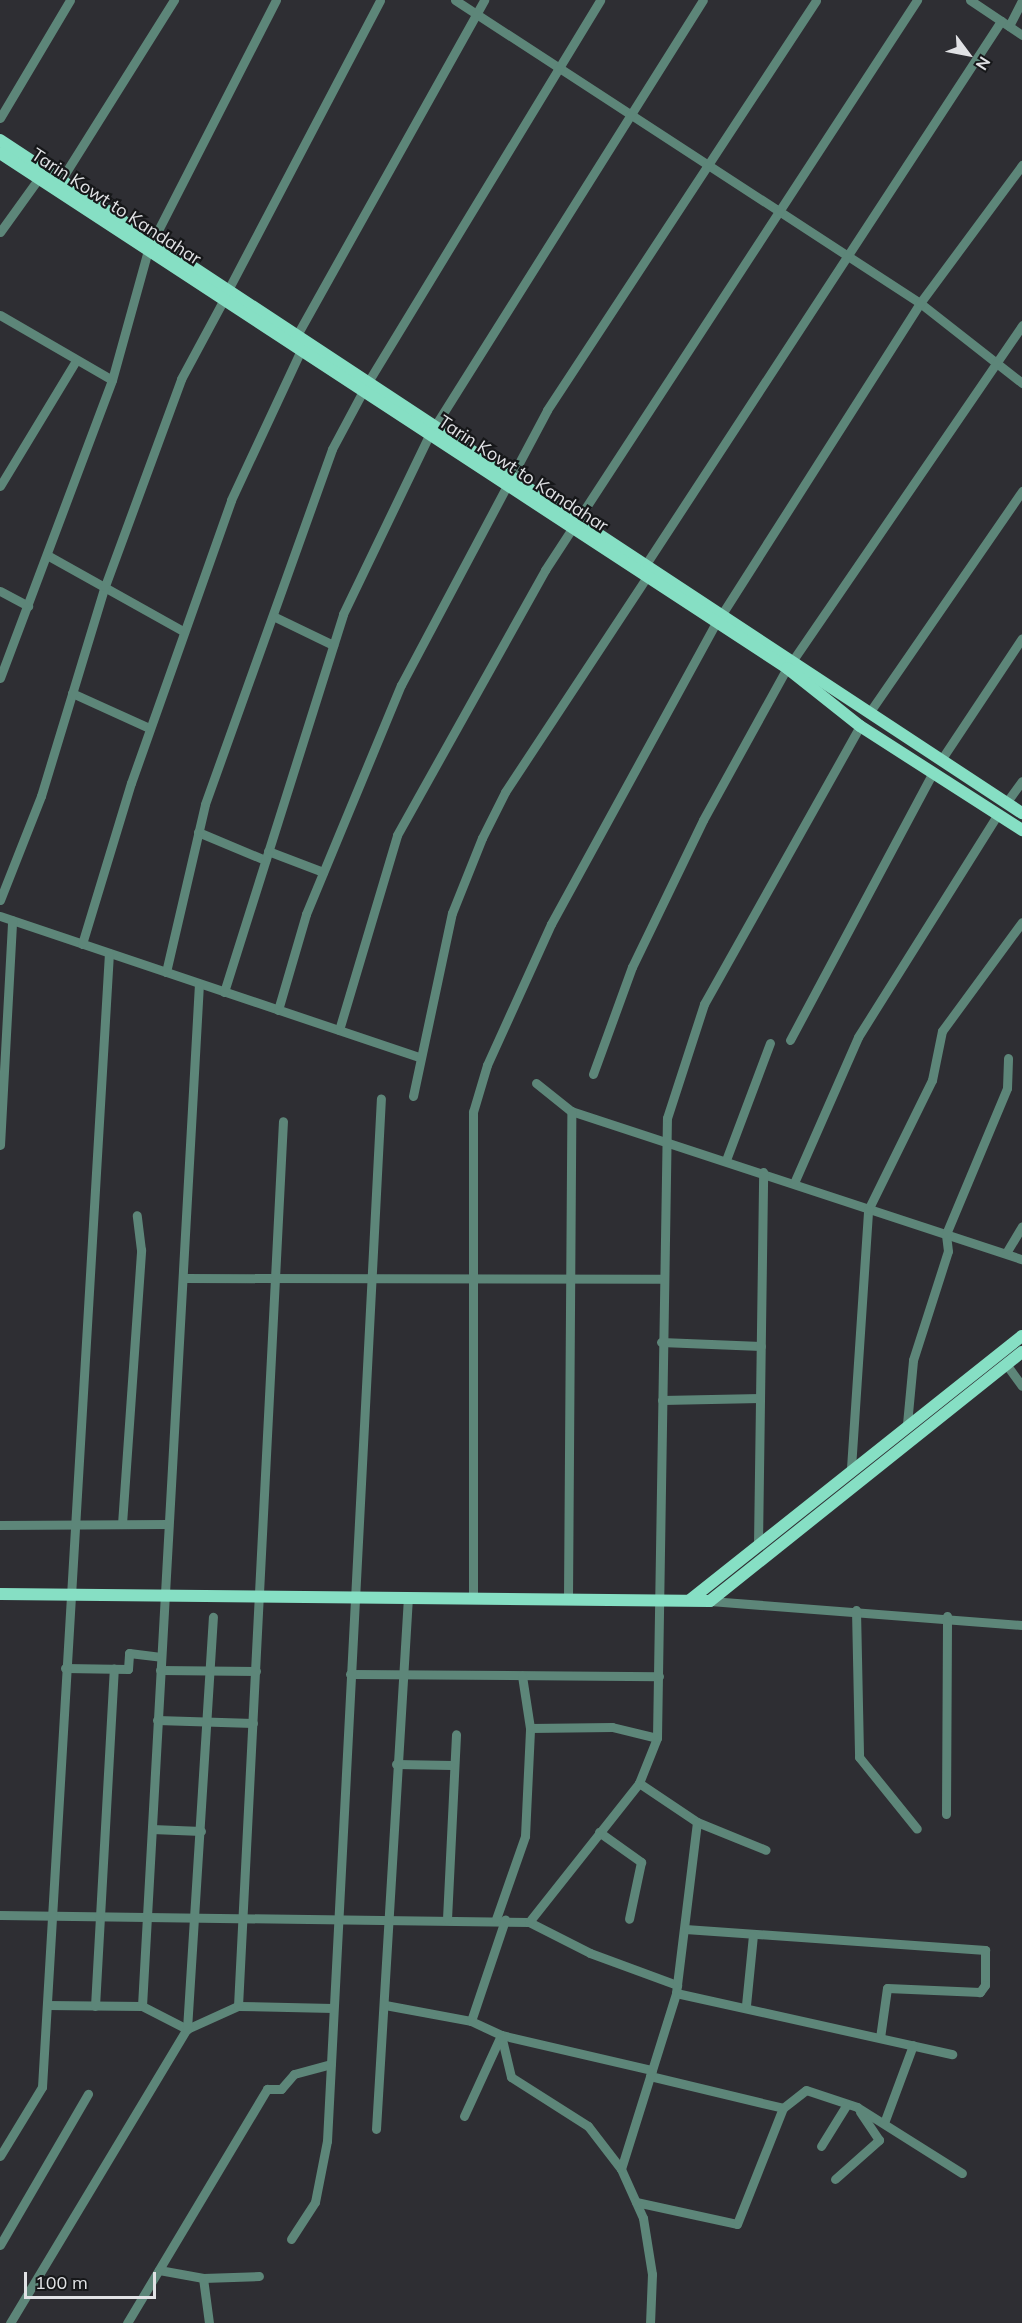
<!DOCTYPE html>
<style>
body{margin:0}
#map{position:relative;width:1022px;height:2323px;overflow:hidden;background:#2e2e33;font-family:Mulish,sans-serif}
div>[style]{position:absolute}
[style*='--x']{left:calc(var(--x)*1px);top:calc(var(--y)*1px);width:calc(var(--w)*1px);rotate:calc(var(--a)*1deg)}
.minor>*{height:9px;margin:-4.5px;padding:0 4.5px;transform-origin:4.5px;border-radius:4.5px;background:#5d8679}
.major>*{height:12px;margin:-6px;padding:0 6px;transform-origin:6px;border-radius:6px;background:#86dfc4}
span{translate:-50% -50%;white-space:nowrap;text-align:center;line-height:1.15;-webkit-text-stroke:4.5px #161719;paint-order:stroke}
.street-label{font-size:18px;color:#e1e2e5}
.north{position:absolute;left:938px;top:24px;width:60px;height:60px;-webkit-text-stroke:4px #161719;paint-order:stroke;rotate:122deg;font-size:16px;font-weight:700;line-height:24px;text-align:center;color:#e1e2e5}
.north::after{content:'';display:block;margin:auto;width:21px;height:27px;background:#e1e2e5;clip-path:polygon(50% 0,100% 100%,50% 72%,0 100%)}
.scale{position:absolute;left:24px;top:2272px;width:132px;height:27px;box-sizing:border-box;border:3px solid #e1e2e5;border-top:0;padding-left:8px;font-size:18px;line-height:21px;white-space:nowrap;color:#e1e2e5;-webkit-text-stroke:4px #161719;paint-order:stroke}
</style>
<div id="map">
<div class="minor">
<div style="--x:455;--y:0;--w:555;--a:33.09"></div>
<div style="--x:920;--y:303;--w:130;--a:38.1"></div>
<div style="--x:970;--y:0;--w:63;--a:33.9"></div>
<div style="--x:1009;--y:26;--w:28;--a:-63"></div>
<div style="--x:0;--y:118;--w:137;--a:-59.3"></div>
<div style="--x:61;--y:180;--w:213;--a:-57.9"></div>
<div style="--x:0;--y:232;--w:67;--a:-54.2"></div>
<div style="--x:228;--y:290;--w:327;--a:-62.3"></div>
<div style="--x:0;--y:315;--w:129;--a:30.1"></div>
<div style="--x:297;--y:335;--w:384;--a:-60.8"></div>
<div style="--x:368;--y:382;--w:447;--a:-58.7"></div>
<div style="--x:435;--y:426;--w:503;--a:-57.83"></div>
<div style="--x:0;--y:486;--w:145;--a:-58.8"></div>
<div style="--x:47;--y:555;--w:156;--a:29.2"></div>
<div style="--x:646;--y:564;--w:649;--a:-56.82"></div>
<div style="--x:0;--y:591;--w:32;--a:28"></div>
<div style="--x:722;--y:614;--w:369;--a:-57.5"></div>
<div style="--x:920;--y:303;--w:172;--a:-53.5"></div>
<div style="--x:273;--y:616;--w:67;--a:25.8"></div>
<div style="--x:793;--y:660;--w:406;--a:-55.6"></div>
<div style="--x:0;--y:678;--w:318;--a:-69.4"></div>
<div style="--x:112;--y:380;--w:135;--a:-74.5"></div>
<div style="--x:148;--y:250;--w:281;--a:-62.9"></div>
<div style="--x:72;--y:693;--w:85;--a:24.4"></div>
<div style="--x:869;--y:713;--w:270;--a:-55.4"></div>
<div style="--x:941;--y:760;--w:146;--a:-56.4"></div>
<div style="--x:1006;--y:803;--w:27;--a:-54"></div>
<div style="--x:198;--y:832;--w:73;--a:22.7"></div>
<div style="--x:268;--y:851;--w:59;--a:20.9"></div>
<div style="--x:0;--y:900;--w:112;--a:-68.5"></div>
<div style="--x:41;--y:796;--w:220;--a:-73.1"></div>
<div style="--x:105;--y:586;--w:221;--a:-69.8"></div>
<div style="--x:181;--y:379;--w:91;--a:-61.7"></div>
<div style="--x:0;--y:916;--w:442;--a:18.6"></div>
<div style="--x:82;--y:944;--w:168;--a:-73.1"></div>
<div style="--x:131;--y:783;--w:300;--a:-70.5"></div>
<div style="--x:231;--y:500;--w:166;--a:-65"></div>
<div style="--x:166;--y:972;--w:172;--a:-76.9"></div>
<div style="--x:205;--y:804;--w:377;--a:-70.3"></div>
<div style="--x:332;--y:449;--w:66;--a:-61.9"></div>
<div style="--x:224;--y:992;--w:396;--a:-72.5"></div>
<div style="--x:343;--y:614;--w:199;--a:-64.3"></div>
<div style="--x:278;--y:1010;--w:100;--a:-73.7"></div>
<div style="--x:306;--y:914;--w:248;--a:-67.5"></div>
<div style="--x:401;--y:685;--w:311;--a:-62"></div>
<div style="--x:547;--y:410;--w:490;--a:-56.7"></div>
<div style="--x:339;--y:1030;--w:203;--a:-73.4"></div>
<div style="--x:397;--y:835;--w:304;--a:-60.8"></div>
<div style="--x:545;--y:570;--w:681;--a:-56.87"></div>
<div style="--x:790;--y:1040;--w:304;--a:-61.9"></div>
<div style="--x:593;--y:1074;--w:114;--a:-70"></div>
<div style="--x:632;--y:967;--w:163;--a:-64.2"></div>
<div style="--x:703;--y:820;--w:174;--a:-61.1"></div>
<div style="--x:536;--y:1083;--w:45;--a:38.7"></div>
<div style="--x:571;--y:1111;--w:475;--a:18.2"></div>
<div style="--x:413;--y:1096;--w:187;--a:-78"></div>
<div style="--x:452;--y:913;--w:81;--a:-68.2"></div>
<div style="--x:482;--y:838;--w:51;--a:-63.4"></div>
<div style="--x:505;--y:792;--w:258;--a:-56.6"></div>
<div style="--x:0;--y:1145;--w:225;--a:-86.9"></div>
<div style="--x:726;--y:1160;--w:125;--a:-69.4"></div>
<div style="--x:794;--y:1183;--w:159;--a:-66.3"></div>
<div style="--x:858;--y:1037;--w:262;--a:-57.9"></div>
<div style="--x:1006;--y:1253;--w:31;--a:-59"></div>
<div style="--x:183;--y:1278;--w:478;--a:0.1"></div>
<div style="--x:661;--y:1342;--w:100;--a:2.3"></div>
<div style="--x:1006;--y:1364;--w:27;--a:54"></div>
<div style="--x:662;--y:1400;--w:98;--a:-1.2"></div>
<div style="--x:907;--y:1424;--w:64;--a:-84.6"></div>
<div style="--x:913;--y:1360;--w:114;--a:-72.2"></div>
<div style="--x:948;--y:1251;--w:17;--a:-97"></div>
<div style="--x:946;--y:1234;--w:158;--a:-67.3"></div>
<div style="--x:1007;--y:1088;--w:30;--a:-88"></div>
<div style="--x:851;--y:1468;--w:259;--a:-86.2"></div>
<div style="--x:868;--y:1210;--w:145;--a:-63.8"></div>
<div style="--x:932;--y:1080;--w:50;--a:-78.5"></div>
<div style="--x:942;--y:1031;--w:135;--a:-53.7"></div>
<div style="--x:122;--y:1524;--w:275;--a:-86"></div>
<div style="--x:141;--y:1250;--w:35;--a:-97"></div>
<div style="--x:0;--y:1525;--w:168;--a:-0.3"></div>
<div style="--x:758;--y:1544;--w:372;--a:-89.2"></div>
<div style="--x:473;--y:1597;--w:485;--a:-90"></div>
<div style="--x:473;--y:1112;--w:49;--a:-73.4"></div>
<div style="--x:487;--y:1065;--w:155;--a:-65.6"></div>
<div style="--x:551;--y:924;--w:343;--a:-61.3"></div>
<div style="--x:568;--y:1597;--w:486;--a:-89.6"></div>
<div style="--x:710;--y:1601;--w:313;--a:4.4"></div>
<div style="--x:856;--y:1610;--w:147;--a:88.8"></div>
<div style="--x:859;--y:1757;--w:92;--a:51.1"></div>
<div style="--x:65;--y:1668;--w:63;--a:0.9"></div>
<div style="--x:128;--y:1669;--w:16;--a:-86"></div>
<div style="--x:129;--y:1653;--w:32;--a:7"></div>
<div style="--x:160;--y:1670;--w:96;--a:0.6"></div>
<div style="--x:350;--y:1674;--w:309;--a:0.4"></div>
<div style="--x:157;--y:1720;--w:96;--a:1.8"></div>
<div style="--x:530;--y:1728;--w:82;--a:-0.7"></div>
<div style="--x:612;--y:1727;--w:46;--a:13.7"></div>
<div style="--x:396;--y:1764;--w:56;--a:1"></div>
<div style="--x:639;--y:1783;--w:70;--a:33.9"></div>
<div style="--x:697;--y:1822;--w:74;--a:22.1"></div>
<div style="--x:946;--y:1814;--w:198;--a:-89.7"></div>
<div style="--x:152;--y:1829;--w:49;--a:2.3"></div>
<div style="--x:599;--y:1832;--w:52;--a:35.5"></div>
<div style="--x:641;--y:1862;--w:58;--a:101.9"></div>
<div style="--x:0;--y:1915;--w:529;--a:0.76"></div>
<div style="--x:529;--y:1922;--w:68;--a:26.9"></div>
<div style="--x:590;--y:1953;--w:93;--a:20.2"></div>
<div style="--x:447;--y:1919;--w:185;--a:-87.2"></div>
<div style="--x:496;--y:1919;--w:88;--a:-70.7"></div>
<div style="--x:525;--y:1836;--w:108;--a:-87.3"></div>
<div style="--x:530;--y:1728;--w:53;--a:-98.7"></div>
<div style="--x:529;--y:1922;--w:177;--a:-51.6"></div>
<div style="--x:639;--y:1783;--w:48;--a:-68.2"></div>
<div style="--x:657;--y:1738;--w:620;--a:-89.08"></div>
<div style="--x:667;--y:1118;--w:120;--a:-72"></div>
<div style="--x:704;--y:1004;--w:319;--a:-60.7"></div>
<div style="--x:685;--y:1929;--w:301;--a:4"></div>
<div style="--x:985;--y:1950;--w:35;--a:90"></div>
<div style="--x:985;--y:1985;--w:9;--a:126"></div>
<div style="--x:980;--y:1992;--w:93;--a:-177.5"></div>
<div style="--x:887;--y:1988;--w:50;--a:98"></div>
<div style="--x:676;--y:1993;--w:283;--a:12.5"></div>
<div style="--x:47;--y:2005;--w:95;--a:0.6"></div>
<div style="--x:142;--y:2006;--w:51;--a:27.1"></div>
<div style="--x:187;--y:2029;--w:56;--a:-24.3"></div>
<div style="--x:238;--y:2006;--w:95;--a:1.2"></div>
<div style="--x:385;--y:2005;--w:87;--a:10.5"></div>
<div style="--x:471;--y:2021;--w:33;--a:25"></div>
<div style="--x:501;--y:2035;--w:43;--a:76.6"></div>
<div style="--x:511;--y:2077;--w:91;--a:32.5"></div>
<div style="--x:588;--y:2126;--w:54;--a:52.5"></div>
<div style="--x:621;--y:2169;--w:54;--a:65.8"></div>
<div style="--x:643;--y:2218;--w:57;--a:80.9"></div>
<div style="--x:652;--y:2274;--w:49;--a:92.3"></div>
<div style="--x:746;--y:2005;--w:70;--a:-84.3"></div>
<div style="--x:95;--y:2006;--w:338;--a:-86.8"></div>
<div style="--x:142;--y:2006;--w:1024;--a:-86.81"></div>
<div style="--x:238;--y:2006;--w:886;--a:-87.09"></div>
<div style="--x:471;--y:2021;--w:107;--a:-71.4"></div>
<div style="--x:650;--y:2076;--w:137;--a:13.5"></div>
<div style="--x:783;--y:2108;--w:29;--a:-38"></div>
<div style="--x:806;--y:2090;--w:54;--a:18.4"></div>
<div style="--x:857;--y:2107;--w:124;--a:32.2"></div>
<div style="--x:464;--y:2116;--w:89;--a:-65.4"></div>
<div style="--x:501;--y:2035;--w:155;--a:13.1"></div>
<div style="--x:884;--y:2123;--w:83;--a:-69.6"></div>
<div style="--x:376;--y:2129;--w:533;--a:-86.56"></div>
<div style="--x:821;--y:2146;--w:49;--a:-58.2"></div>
<div style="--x:0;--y:2156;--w:81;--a:-58.7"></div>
<div style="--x:42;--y:2087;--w:1136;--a:-86.62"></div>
<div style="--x:621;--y:2169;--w:184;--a:-72.6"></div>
<div style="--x:676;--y:1993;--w:172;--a:-83"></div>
<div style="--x:835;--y:2179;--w:59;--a:-41.6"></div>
<div style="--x:879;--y:2140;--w:34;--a:-124"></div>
<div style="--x:636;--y:2202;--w:103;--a:12.3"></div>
<div style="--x:737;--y:2224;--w:125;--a:-68.4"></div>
<div style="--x:291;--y:2239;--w:44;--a:-57"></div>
<div style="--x:315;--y:2202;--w:62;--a:-78.9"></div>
<div style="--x:327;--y:2141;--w:1044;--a:-87.04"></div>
<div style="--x:0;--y:2245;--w:175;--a:-59.8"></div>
<div style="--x:159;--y:2270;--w:45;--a:10.3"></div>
<div style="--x:203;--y:2278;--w:56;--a:-2"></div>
<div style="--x:203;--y:2278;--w:45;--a:82.4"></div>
<div style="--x:10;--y:2323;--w:343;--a:-59"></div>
<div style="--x:187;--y:2029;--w:413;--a:-86.4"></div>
<div style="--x:127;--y:2323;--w:273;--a:-59.1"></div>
<div style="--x:267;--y:2089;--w:14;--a:0"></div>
<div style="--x:281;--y:2089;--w:20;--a:-49"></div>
<div style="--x:294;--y:2074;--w:38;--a:-15"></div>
</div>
<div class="major">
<div style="--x:0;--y:140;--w:1224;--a:33.37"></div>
<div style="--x:0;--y:153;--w:941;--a:33.2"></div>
<div style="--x:787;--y:668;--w:93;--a:38.5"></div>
<div style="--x:860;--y:726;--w:193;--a:32.7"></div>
<div style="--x:0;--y:1594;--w:710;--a:0.56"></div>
<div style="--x:710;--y:1601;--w:399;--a:-38.6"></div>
<div style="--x:690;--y:1600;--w:424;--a:-38.5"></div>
</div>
<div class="street-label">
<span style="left:116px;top:207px;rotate:33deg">Tarin Kowt to Kandahar</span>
<span style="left:523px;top:474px;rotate:33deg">Tarin Kowt to Kandahar</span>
</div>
<div class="north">N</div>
<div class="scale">100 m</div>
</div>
